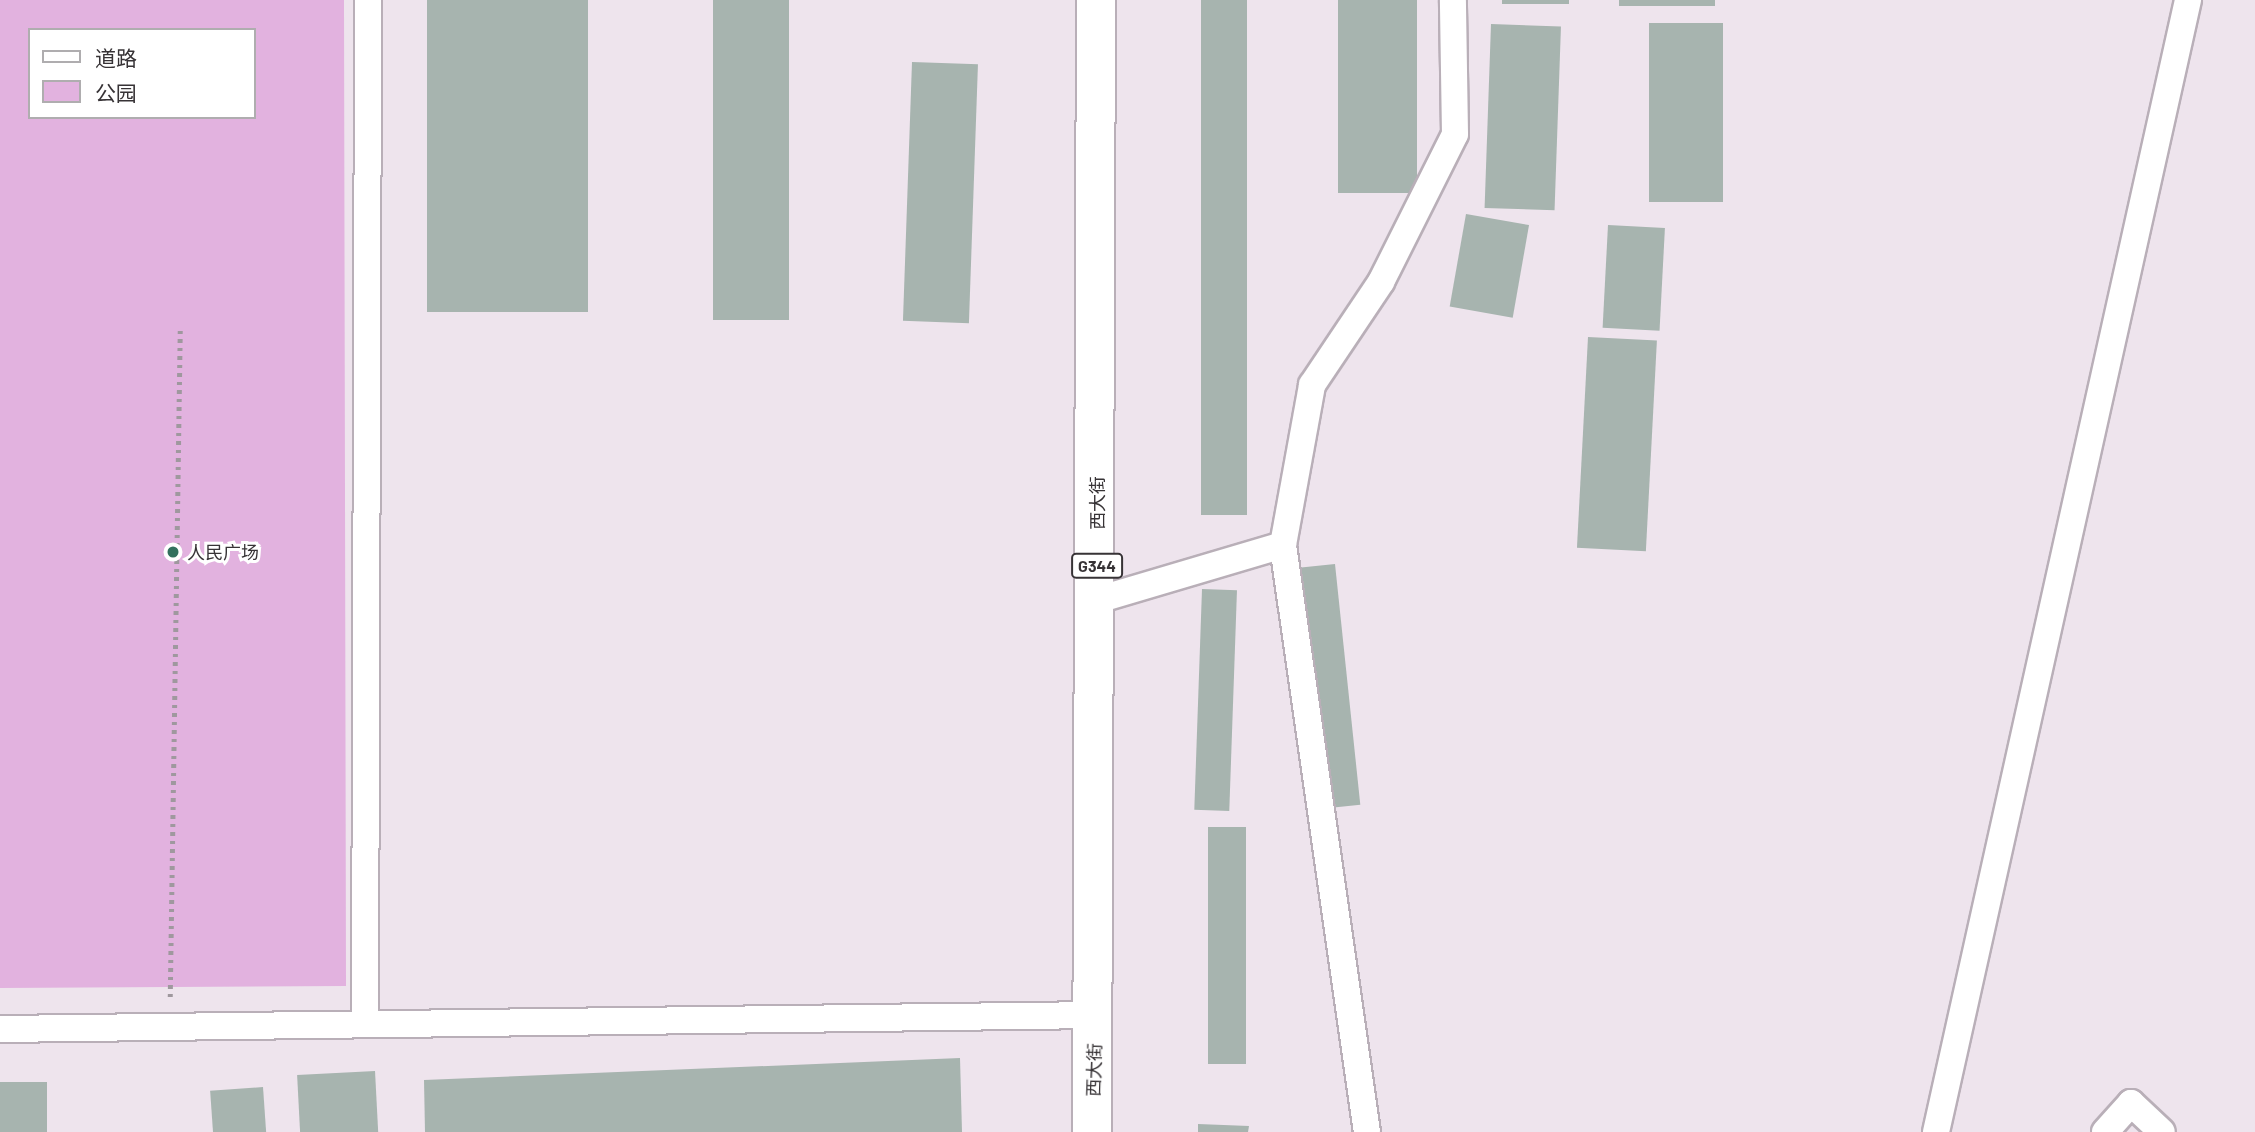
<!DOCTYPE html>
<meta charset="utf-8">
<style>
body{margin:0}
#map{position:relative;width:2255px;height:1132px;overflow:hidden;background:#eee4ed;font-family:Barlow,"Noto Sans SC",sans-serif}
div>[style]{position:absolute}
[style*='--x']{left:calc(var(--x)*1px);top:calc(var(--y)*1px);width:calc(var(--w)*1px);rotate:calc(var(--a)*1deg)}
.green>*{inset:0;background:#e2b2df}
.building>*{inset:0;background:#a7b4af;transform-origin:0 0}
.path>*{height:4.5px;margin-top:-2.25px;transform-origin:0;background:repeating-linear-gradient(90deg,#9f989e 0 3.5px,transparent 0 8.5px)}
.roads{filter:drop-shadow(2px 0 #b9afb8) drop-shadow(-2px 0 #b9afb8) drop-shadow(0 2px #b9afb8) drop-shadow(0 -2px #b9afb8)}
.street>*{height:26px;margin:-13px;padding:0 13px;transform-origin:13px;border-radius:13px;background:#fff}
.highway>*{height:38px;margin:-19px;padding:0 19px;transform-origin:19px;border-radius:19px;background:#fff}
.dots>*{width:19px;height:19px;translate:-50% -50%;box-sizing:border-box;border:4px solid #fff;border-radius:50%}
span{translate:-50% -50%;white-space:nowrap;text-align:center;line-height:1.15;-webkit-text-stroke:6px #fff;paint-order:stroke}
.shield-label span{padding:2px 5px;background:#fff;border:2px solid;border-radius:5px;-webkit-text-stroke-width:0}
.shield-label{font-size:16px;color:#373336;font-weight:700}
.street-label{font-size:18px;color:#373336}
.poi-label{font-size:18px;color:#373336}
.left{translate:0 -50%;text-align:left}
.legend{position:absolute;left:28px;top:28px;width:228px;height:91px;box-sizing:border-box;background:#fff;border:2px solid #afadaf;margin:0;padding:9px 12px;list-style:none;font-size:21px;color:#373336}
.legend li{display:flex;align-items:center;gap:14px;height:35px}
.legend b{width:35px;border:2px solid #afadaf}
</style>
<div id="map">
<div class="green">
<div style="clip-path:polygon(evenodd,0 0,344px 0,346px 986px,0 988px,0 0,30px 30px,254px 30px,254px 117px,30px 117px,30px 30px)"></div>
</div>
<div class="building">
<div style="left:427px;top:0;width:161px;height:312px"></div>
<div style="left:713px;top:0;width:76px;height:320px"></div>
<div style="left:1201px;top:0;width:46px;height:515px"></div>
<div style="left:1338px;top:0;width:79px;height:193px"></div>
<div style="left:1502px;top:0;width:67px;height:4px"></div>
<div style="left:1619px;top:0;width:96px;height:6px"></div>
<div style="left:1649px;top:23px;width:74px;height:179px"></div>
<div style="left:1491px;top:24px;width:70px;height:184px;rotate:2deg"></div>
<div style="left:912px;top:62px;width:66px;height:259px;rotate:2deg"></div>
<div style="left:1466px;top:214px;width:64px;height:94px;rotate:10deg"></div>
<div style="left:1608px;top:225px;width:57px;height:103px;rotate:3deg"></div>
<div style="left:1588px;top:337px;width:69px;height:211px;rotate:3deg"></div>
<div style="left:1335px;top:564px;width:242px;height:34px;rotate:84deg"></div>
<div style="left:1202px;top:589px;width:35px;height:221px;rotate:2deg"></div>
<div style="left:1246px;top:827px;width:237px;height:38px;rotate:90deg"></div>
<div style="clip-path:polygon(960px 1058px,962px 1132px,425px 1132px,424px 1080px)"></div>
<div style="left:375px;top:1071px;width:61px;height:78px;rotate:87deg"></div>
<div style="left:47px;top:1082px;width:50px;height:47px;rotate:90deg"></div>
<div style="left:263px;top:1087px;width:45px;height:53px;rotate:86deg"></div>
<div style="clip-path:polygon(1198px 1124px,1249px 1126px,1248px 1132px,1198px 1132px)"></div>
</div>
<div class="path">
<div style="--x:170;--y:997;--w:667;--a:-89.14"></div>
</div>
<div class="roads">
<div class="street">
<div style="--x:1283;--y:545;--w:593;--a:81.86"></div>
<div style="--x:1097;--y:600;--w:194;--a:-16.5"></div>
<div style="--x:1283;--y:545;--w:163;--a:-79.7"></div>
<div style="--x:1312;--y:385;--w:124;--a:-56.2"></div>
<div style="--x:1381;--y:282;--w:165;--a:-63.4"></div>
<div style="--x:1455;--y:134;--w:134;--a:-90.9"></div>
<div style="--x:365;--y:1024;--w:1024;--a:-89.83"></div>
<div style="--x:0;--y:1029;--w:1097;--a:-0.73"></div>
<div style="--x:1936;--y:1132;--w:1160;--a:-77.45"></div>
<div style="--x:2105;--y:1132;--w:39;--a:-48"></div>
<div style="--x:2131;--y:1103;--w:42;--a:43.1"></div>
</div>
<div class="highway">
<div style="--x:1092;--y:1132;--w:1132;--a:-89.8"></div>
</div>
</div>
<div class="dots">
<div style="left:173px;top:552px;background:#32705d"></div>
</div>
<div class="shield-label">
<span style="left:1097px;top:566px">G344</span>
</div>
<div class="street-label">
<span style="left:1097px;top:503px;rotate:-90deg">西大街</span>
<span style="left:1094px;top:1070px;rotate:-88deg">西大街</span>
</div>
<div class="poi-label">
<span class="left" style="left:187px;top:552px">人民广场</span>
</div>
<ul class="legend">
<li><b style="height:9px;background:#fff"></b>道路</li>
<li><b style="height:19px;background:#e2b2df"></b>公园</li>
</ul>
</div>
